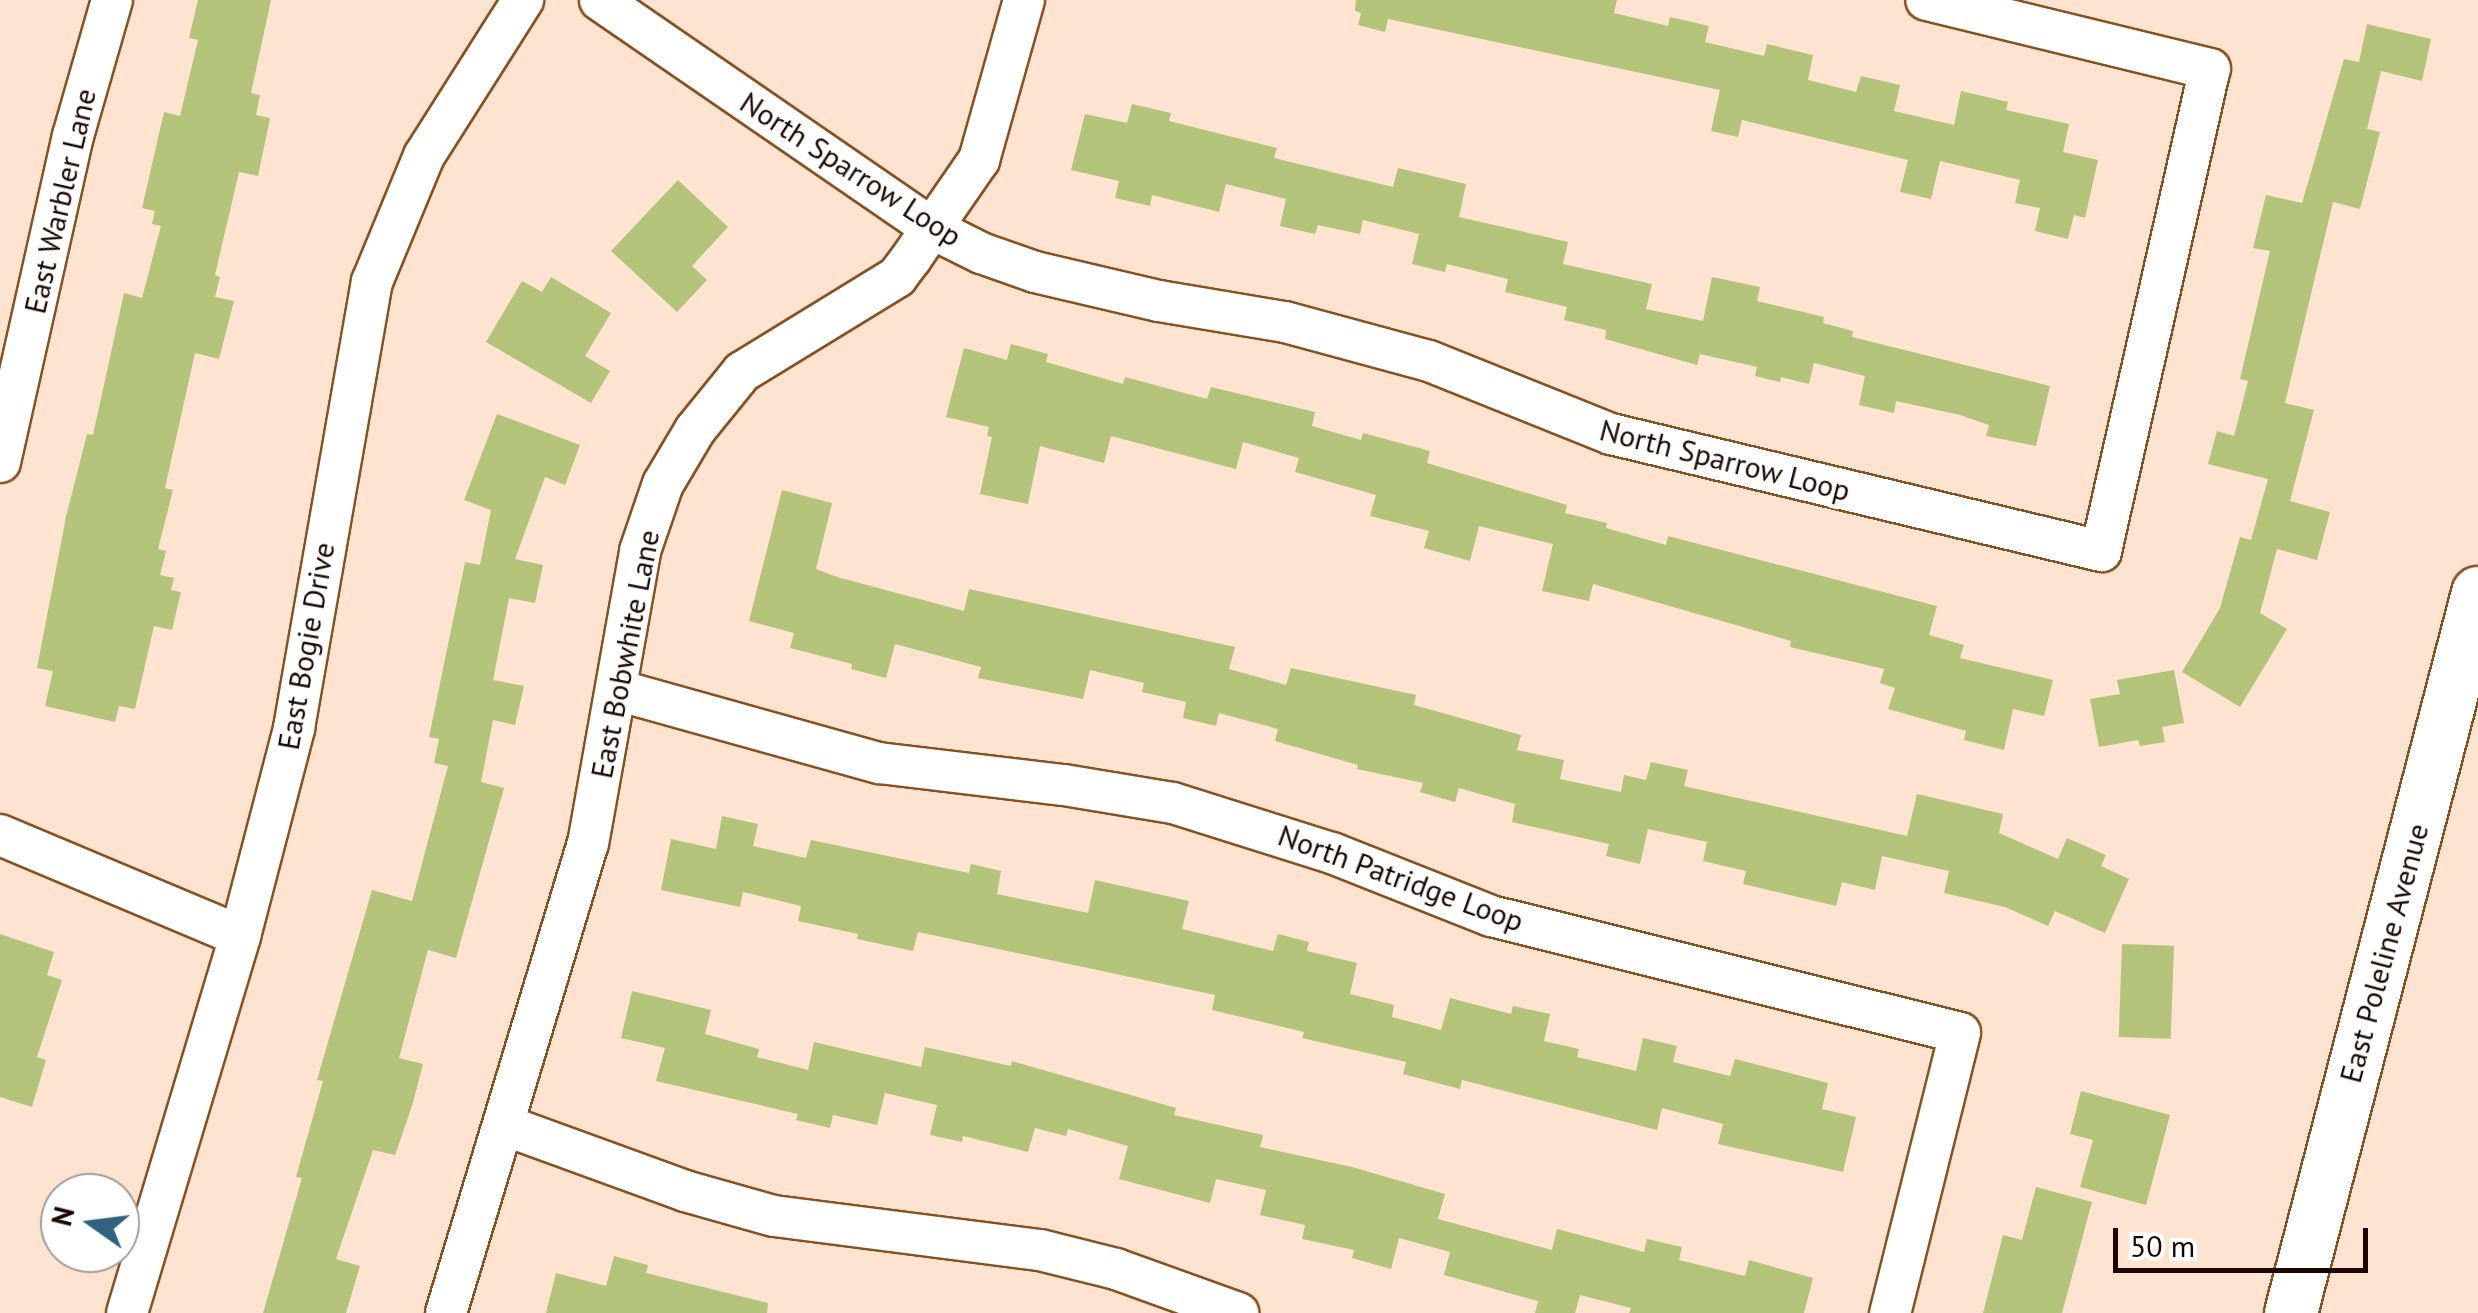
<!DOCTYPE html>
<style>
body{margin:0}
#map{position:relative;width:2478px;height:1313px;overflow:hidden;background:#fee3d0;font-family:"PT Sans",sans-serif}
div>[style]{position:absolute}
[style*='--x']{left:calc(var(--x)*1px);top:calc(var(--y)*1px);width:calc(var(--w)*1px);rotate:calc(var(--a)*1deg)}
.building>*{inset:0;background:#b4c37a;transform-origin:0 0}
.roads{filter:drop-shadow(2px 0 #885020) drop-shadow(-2px 0 #885020) drop-shadow(0 2px #885020) drop-shadow(0 -2px #885020)}
.minor>*{height:40px;margin:-20px;padding:0 20px;transform-origin:20px;border-radius:20px;background:#fff}
.major>*{height:52px;margin:-26px;padding:0 26px;transform-origin:26px;border-radius:26px;background:#fff}
span{translate:-50% -50%;white-space:nowrap;text-align:center;line-height:1.15;-webkit-text-stroke:8px #fff;paint-order:stroke}
.street-label{font-size:30px;color:#1a0500}
.north{position:absolute;left:40px;top:1173px;width:100px;height:100px;box-sizing:border-box;background:#fff;border:2px solid #a39b99;border-radius:50%;rotate:284deg;font-size:28px;font-weight:700;line-height:40px;text-align:center;color:#1a0500}
.north::after{content:'';display:block;margin:auto;width:35px;height:45px;background:#316280;clip-path:polygon(50% 0,100% 100%,50% 72%,0 100%)}
.scale{position:absolute;left:2113px;top:1228px;width:255px;height:45px;box-sizing:border-box;border:5px solid #1a0500;border-top:0;padding-left:12px;font-size:30px;line-height:35px;white-space:nowrap;color:#1a0500;-webkit-text-stroke:8px #fff;paint-order:stroke}
</style>
<div id="map">
<div class="building">
<div style="clip-path:polygon(198px 0,271px 0,251px 93px,260px 95px,256px 115px,270px 118px,258px 176px,239px 172px,215px 275px,220px 277px,215px 297px,234px 301px,219px 359px,195px 353px,165px 488px,173px 490px,158px 549px,166px 551px,160px 575px,174px 578px,171px 590px,181px 592px,172px 630px,154px 626px,135px 709px,119px 706px,115px 722px,45px 706px,53px 671px,37px 668px,66px 517px,87px 434px,93px 435px,124px 293px,142px 298px,161px 226px,152px 224px,155px 211px,142px 208px,164px 112px,180px 116px,198px 40px,189px 38px)"></div>
<div style="clip-path:polygon(1356px 0,1617px 0,1614px 13px,1668px 26px,1670px 17px,1709px 26px,1705px 42px,1764px 56px,1767px 44px,1813px 55px,1808px 80px,1856px 92px,1861px 76px,1900px 85px,1894px 111px,1954px 125px,1961px 91px,2008px 102px,2006px 110px,2069px 124px,2063px 152px,2098px 160px,2085px 218px,2074px 215px,2068px 239px,2035px 231px,2040px 208px,2015px 203px,2020px 180px,1940px 161px,1931px 199px,1900px 192px,1908px 160px,1742px 120px,1738px 137px,1711px 131px,1720px 90px,1388px 19px,1385px 32px,1358px 25px,1361px 13px,1355px 11px)"></div>
<div style="clip-path:polygon(2367px 24px,2431px 39px,2422px 81px,2381px 71px,2367px 129px,2380px 132px,2360px 209px,2333px 202px,2285px 403px,2314px 410px,2290px 501px,2330px 512px,2317px 560px,2277px 549px,2260px 613px,2287px 629px,2240px 707px,2182px 672px,2220px 608px,2240px 537px,2251px 540px,2268px 479px,2208px 464px,2217px 431px,2234px 436px,2248px 381px,2240px 379px,2270px 251px,2253px 248px,2266px 195px,2302px 203px,2344px 59px,2359px 62px)"></div>
<div style="clip-path:polygon(1132px 104px,1171px 113px,1169px 121px,1277px 148px,1274px 158px,1393px 187px,1398px 168px,1466px 184px,1459px 217px,1568px 242px,1563px 264px,1652px 284px,1646px 309px,1703px 321px,1712px 277px,1760px 287px,1757px 301px,1824px 317px,1823px 323px,1853px 331px,1852px 337px,2050px 386px,2036px 446px,1986px 436px,1989px 425px,1960px 415px,1896px 401px,1894px 413px,1859px 405px,1865px 376px,1814px 363px,1809px 384px,1781px 377px,1780px 382px,1755px 376px,1757px 367px,1700px 354px,1697px 365px,1605px 339px,1606px 330px,1564px 320px,1567px 307px,1505px 292px,1508px 279px,1447px 264px,1445px 272px,1412px 264px,1419px 234px,1363px 220px,1360px 234px,1318px 225px,1315px 234px,1280px 226px,1286px 199px,1226px 184px,1219px 212px,1152px 195px,1150px 206px,1115px 198px,1119px 181px,1071px 170px,1085px 114px,1127px 123px)"></div>
<div style="clip-path:polygon(678px 180px,728px 227px,692px 266px,707px 280px,677px 312px,611px 251px)"></div>
<div style="clip-path:polygon(551px 277px,611px 313px,585px 356px,610px 371px,591px 403px,486px 342px,522px 281px,542px 292px)"></div>
<div style="clip-path:polygon(1011px 344px,1048px 354px,1046px 362px,1123px 384px,1125px 377px,1207px 399px,1211px 387px,1315px 412px,1312px 426px,1361px 440px,1363px 433px,1430px 451px,1427px 463px,1567px 505px,1565px 513px,1607px 523px,1606px 528px,1666px 545px,1668px 536px,1937px 606px,1929px 635px,1964px 645px,1960px 658px,2053px 680px,2044px 716px,2013px 709px,2004px 750px,1964px 740px,1966px 731px,1888px 709px,1895px 688px,1880px 683px,1884px 669px,1790px 647px,1791px 641px,1593px 584px,1589px 601px,1542px 591px,1553px 544px,1479px 526px,1470px 561px,1424px 548px,1429px 531px,1370px 516px,1376px 495px,1295px 472px,1299px 458px,1243px 442px,1236px 469px,1111px 436px,1104px 463px,1040px 446px,1028px 504px,980px 494px,992px 437px,987px 436px,989px 427px,946px 417px,964px 348px,1007px 360px)"></div>
<div style="clip-path:polygon(497px 414px,580px 445px,565px 485px,545px 477px,515px 559px,543px 565px,535px 603px,509px 598px,493px 680px,524px 686px,515px 725px,493px 720px,481px 782px,504px 788px,456px 958px,428px 950px,399px 1058px,423px 1064px,412px 1106px,395px 1155px,373px 1150px,336px 1259px,360px 1266px,346px 1313px,263px 1313px,302px 1178px,296px 1177px,323px 1081px,317px 1080px,372px 890px,412px 901px,448px 766px,434px 763px,439px 739px,429px 737px,465px 562px,480px 565px,491px 510px,464px 500px)"></div>
<div style="clip-path:polygon(782px 490px,832px 503px,816px 569px,837px 577px,964px 611px,969px 589px,1235px 647px,1229px 669px,1286px 685px,1291px 668px,1416px 695px,1414px 705px,1521px 735px,1517px 750px,1564px 760px,1560px 779px,1621px 792px,1624px 775px,1646px 780px,1651px 762px,1688px 770px,1684px 786px,1907px 836px,1917px 794px,2003px 814px,1999px 833px,2058px 859px,2067px 838px,2106px 855px,2101px 866px,2129px 879px,2105px 933px,2055px 911px,2048px 926px,2005px 907px,1944px 893px,1949px 871px,1882px 856px,1875px 890px,1842px 882px,1836px 906px,1743px 884px,1746px 871px,1703px 861px,1707px 842px,1648px 829px,1640px 864px,1606px 856px,1609px 844px,1512px 822px,1515px 804px,1459px 788px,1455px 802px,1420px 792px,1423px 783px,1357px 769px,1358px 765px,1275px 741px,1278px 729px,1219px 713px,1216px 726px,1183px 718px,1186px 702px,1142px 692px,1144px 683px,1090px 670px,1083px 699px,978px 678px,981px 667px,895px 644px,886px 678px,851px 669px,852px 664px,790px 648px,794px 633px,749px 621px)"></div>
<div style="clip-path:polygon(2174px 670px,2184px 723px,2162px 727px,2165px 742px,2140px 746px,2138px 740px,2099px 747px,2090px 699px,2120px 694px,2117px 680px)"></div>
<div style="clip-path:polygon(722px 816px,758px 824px,753px 846px,806px 858px,811px 840px,969px 873px,971px 864px,1001px 871px,997px 894px,1088px 913px,1095px 880px,1189px 901px,1182px 929px,1273px 951px,1278px 934px,1309px 942px,1307px 951px,1357px 963px,1350px 994px,1394px 1005px,1392px 1017px,1441px 1030px,1450px 998px,1511px 1014px,1513px 1006px,1550px 1014px,1544px 1041px,1579px 1049px,1577px 1057px,1636px 1071px,1643px 1038px,1677px 1046px,1673px 1062px,1730px 1076px,1735px 1059px,1828px 1083px,1822px 1109px,1856px 1117px,1843px 1172px,1718px 1144px,1723px 1124px,1662px 1108px,1657px 1130px,1462px 1080px,1460px 1089px,1403px 1074px,1406px 1062px,1302px 1038px,1304px 1032px,1212px 1010px,1215px 995px,918px 932px,913px 951px,857px 939px,858px 934px,798px 921px,801px 906px,743px 892px,740px 907px,661px 890px,671px 839px,716px 849px)"></div>
<div style="clip-path:polygon(0 934px,54px 952px,47px 975px,62px 980px,37px 1057px,46px 1060px,32px 1107px,0 1097px)"></div>
<div style="left:2122px;top:944px;width:52px;height:93px;rotate:2deg"></div>
<div style="clip-path:polygon(632px 991px,711px 1010px,705px 1034px,759px 1049px,757px 1057px,808px 1070px,814px 1042px,921px 1067px,925px 1047px,1011px 1066px,1012px 1061px,1176px 1108px,1174px 1115px,1263px 1135px,1260px 1147px,1352px 1167px,1445px 1194px,1438px 1219px,1552px 1250px,1557px 1229px,1644px 1252px,1647px 1239px,1682px 1247px,1679px 1260px,1745px 1276px,1749px 1260px,1813px 1278px,1804px 1313px,1629px 1313px,1631px 1308px,1580px 1295px,1575px 1313px,1535px 1313px,1538px 1301px,1444px 1275px,1450px 1252px,1399px 1238px,1391px 1269px,1352px 1258px,1354px 1250px,1302px 1239px,1305px 1225px,1260px 1215px,1266px 1190px,1216px 1179px,1210px 1203px,1119px 1179px,1128px 1146px,1068px 1129px,1066px 1136px,1035px 1128px,1028px 1152px,963px 1136px,962px 1142px,930px 1135px,937px 1105px,885px 1093px,877px 1125px,833px 1115px,830px 1128px,796px 1120px,798px 1114px,656px 1081px,665px 1048px,621px 1038px)"></div>
<div style="clip-path:polygon(2081px 1091px,2170px 1115px,2146px 1205px,2080px 1187px,2093px 1140px,2070px 1134px)"></div>
<div style="clip-path:polygon(2036px 1187px,2092px 1202px,2062px 1313px,1983px 1313px,2003px 1235px,2022px 1240px)"></div>
<div style="clip-path:polygon(614px 1256px,648px 1265px,646px 1273px,768px 1303px,767px 1313px,546px 1313px,556px 1273px,606px 1286px)"></div>
</div>
<div class="roads">
<div class="minor">
<div style="--x:600;--y:0;--w:404;--a:34.5"></div>
<div style="--x:933;--y:229;--w:54;--a:26.6"></div>
<div style="--x:981;--y:253;--w:57;--a:19.4"></div>
<div style="--x:1035;--y:272;--w:127;--a:13.2"></div>
<div style="--x:1159;--y:301;--w:128;--a:9.5"></div>
<div style="--x:1285;--y:322;--w:149;--a:15.2"></div>
<div style="--x:1429;--y:361;--w:196;--a:21.9"></div>
<div style="--x:1611;--y:434;--w:504;--a:13.43"></div>
<div style="--x:2101;--y:551;--w:494;--a:-77.3"></div>
<div style="--x:2210;--y:69;--w:292;--a:-166.3"></div>
<div style="--x:0;--y:462;--w:334;--a:-77.4"></div>
<div style="--x:73;--y:136;--w:141;--a:-74"></div>
<div style="--x:617;--y:690;--w:272;--a:15.6"></div>
<div style="--x:879;--y:763;--w:186;--a:6.8"></div>
<div style="--x:1064;--y:785;--w:110;--a:9.4"></div>
<div style="--x:1173;--y:803;--w:167;--a:17.5"></div>
<div style="--x:1332;--y:853;--w:171;--a:21.6"></div>
<div style="--x:1491;--y:916;--w:483;--a:14"></div>
<div style="--x:1960;--y:1033;--w:289;--a:104"></div>
<div style="--x:0;--y:835;--w:260;--a:22.8"></div>
<div style="--x:504;--y:1125;--w:193;--a:20"></div>
<div style="--x:685;--y:1191;--w:92;--a:15.7"></div>
<div style="--x:774;--y:1216;--w:268;--a:7.3"></div>
<div style="--x:1040;--y:1250;--w:78;--a:14"></div>
<div style="--x:1116;--y:1269;--w:130;--a:19.8"></div>
<div style="--x:127;--y:1313;--w:394;--a:-73.3"></div>
<div style="--x:240;--y:936;--w:215;--a:-75.4"></div>
<div style="--x:294;--y:728;--w:453;--a:-80.1"></div>
<div style="--x:372;--y:282;--w:136;--a:-67.6"></div>
<div style="--x:424;--y:156;--w:185;--a:-57.6"></div>
<div style="--x:446;--y:1313;--w:490;--a:-73.2"></div>
<div style="--x:588;--y:844;--w:298;--a:-79.9"></div>
<div style="--x:640;--y:551;--w:71;--a:-71.1"></div>
<div style="--x:663;--y:484;--w:63;--a:-59.3"></div>
<div style="--x:695;--y:430;--w:75;--a:-51"></div>
<div style="--x:742;--y:372;--w:182;--a:-31.5"></div>
<div style="--x:897;--y:277;--w:25;--a:-53"></div>
<div style="--x:912;--y:257;--w:118;--a:-55.4"></div>
<div style="--x:979;--y:160;--w:166;--a:-74.3"></div>
</div>
<div class="major">
<div style="--x:2291;--y:1313;--w:744;--a:-75.44"></div>
</div>
</div>
<div class="street-label">
<span style="left:851px;top:169px;rotate:33deg">North Sparrow Loop</span>
<span style="left:60px;top:201px;rotate:-77deg">East Warbler Lane</span>
<span style="left:1725px;top:460px;rotate:14deg">North Sparrow Loop</span>
<span style="left:306px;top:646px;rotate:-80deg">East Bogie Drive</span>
<span style="left:625px;top:654px;rotate:-79deg">East Bobwhite Lane</span>
<span style="left:1401px;top:878px;rotate:20deg">North Patridge Loop</span>
<span style="left:2384px;top:953px;rotate:-75deg">East Poleline Avenue</span>
</div>
<div class="north">N</div>
<div class="scale">50 m</div>
</div>
